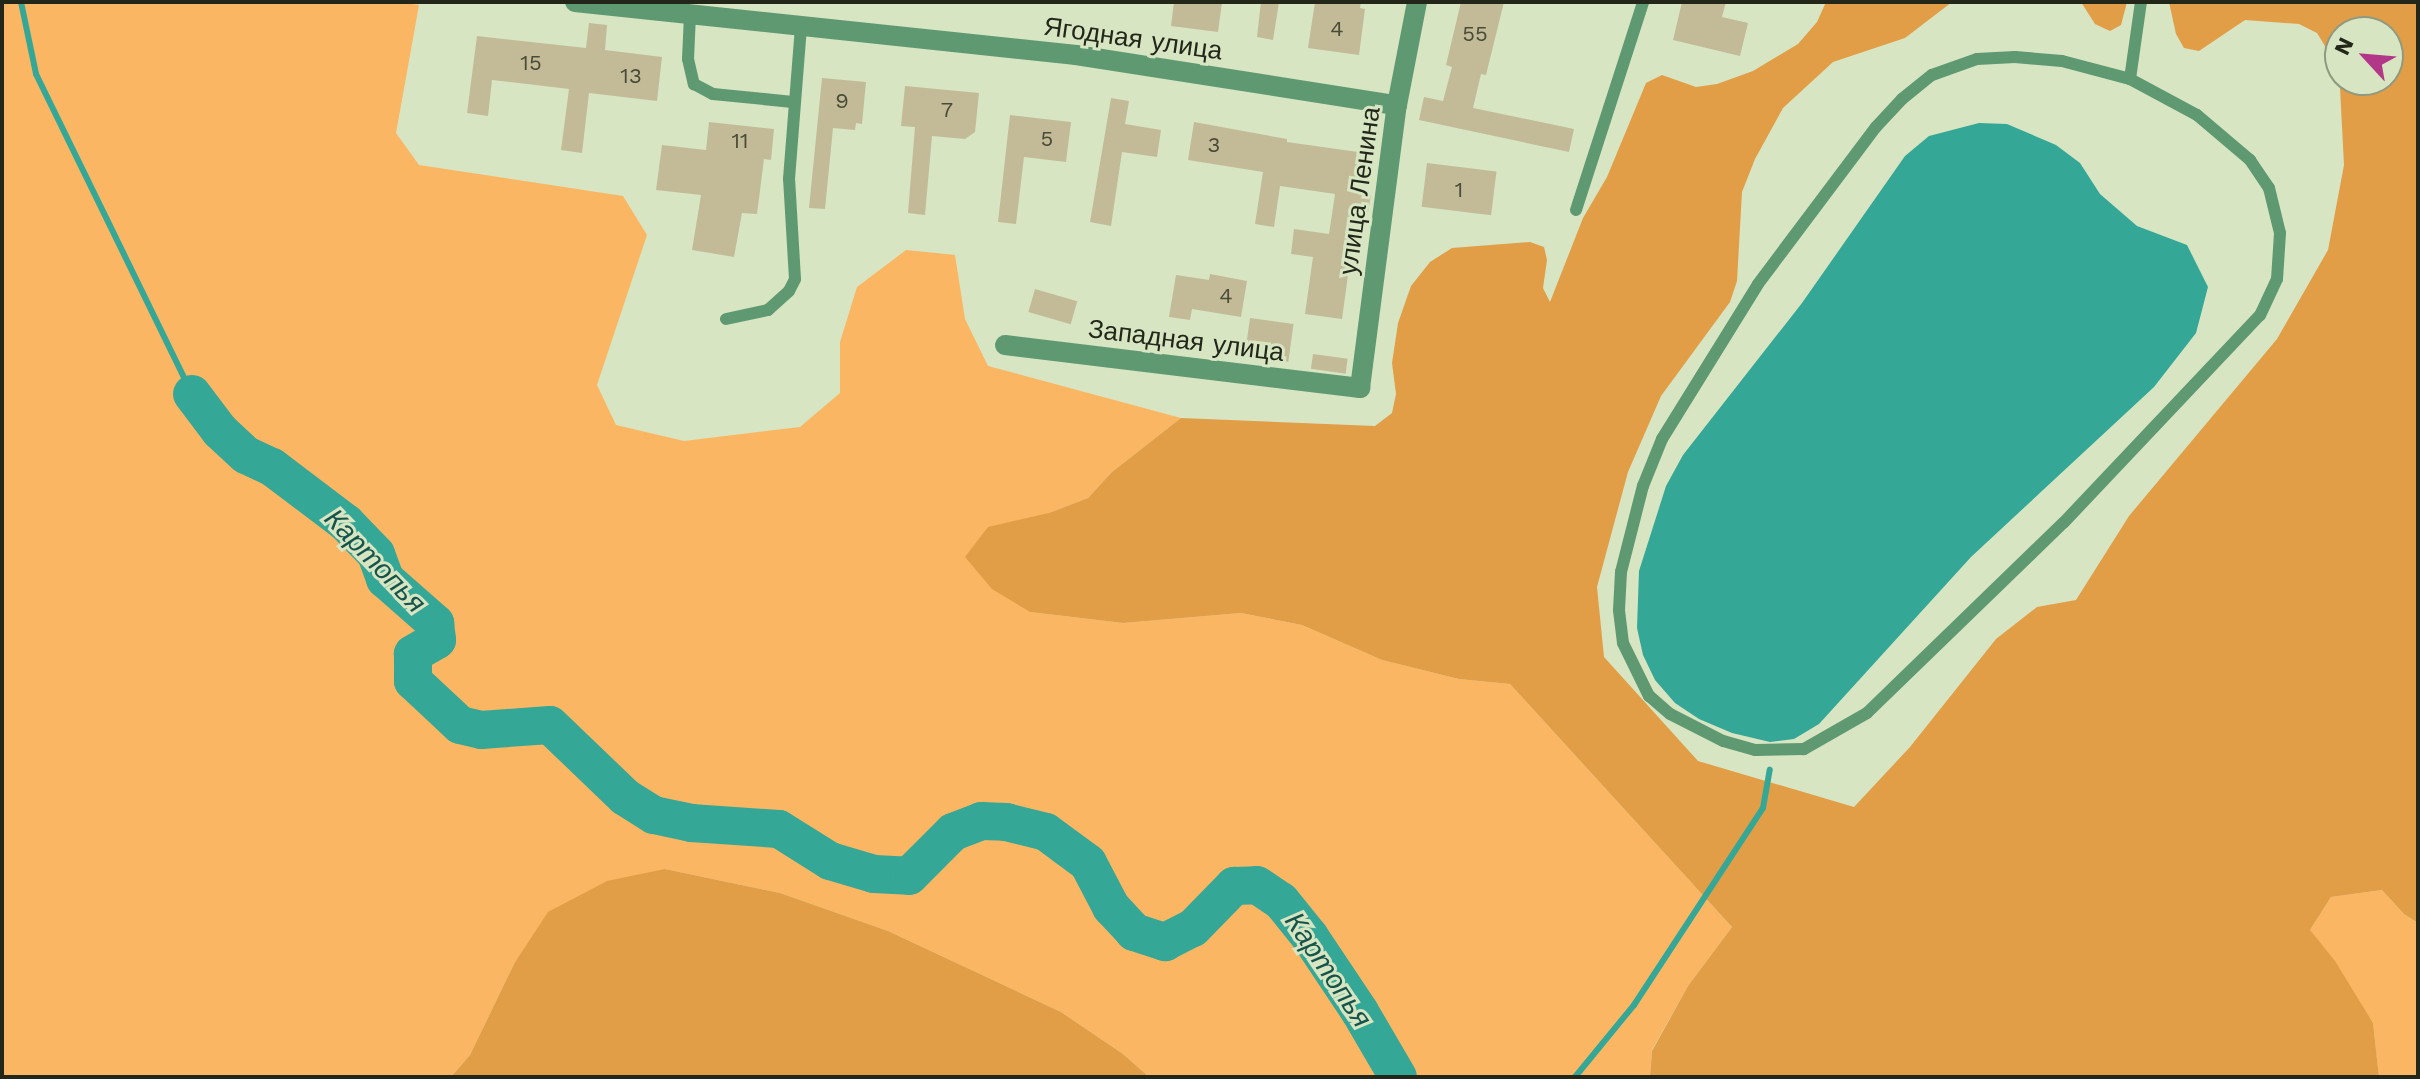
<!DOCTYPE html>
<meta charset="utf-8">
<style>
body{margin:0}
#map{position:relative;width:2420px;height:1079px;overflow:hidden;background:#d7e5c2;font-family:"Work Sans",sans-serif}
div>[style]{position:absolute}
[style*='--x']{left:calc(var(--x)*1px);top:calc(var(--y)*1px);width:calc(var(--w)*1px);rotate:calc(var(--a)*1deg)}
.green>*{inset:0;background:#fbb663}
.forest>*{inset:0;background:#e29d47}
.water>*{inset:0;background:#34a797}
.stream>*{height:6px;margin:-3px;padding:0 3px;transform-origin:3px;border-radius:3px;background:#34a797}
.river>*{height:38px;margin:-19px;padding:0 19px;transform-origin:19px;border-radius:19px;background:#34a797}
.building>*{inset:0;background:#c3bb97;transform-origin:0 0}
.lane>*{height:12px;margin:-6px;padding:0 6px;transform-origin:6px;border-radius:6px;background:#5f9972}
.street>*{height:20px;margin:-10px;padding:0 10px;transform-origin:10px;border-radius:10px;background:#5f9972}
span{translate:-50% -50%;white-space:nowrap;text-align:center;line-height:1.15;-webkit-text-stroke:6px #d7e5c2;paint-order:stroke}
.number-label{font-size:22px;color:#4a4c39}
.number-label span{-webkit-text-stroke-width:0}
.street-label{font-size:26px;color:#22271a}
.water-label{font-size:28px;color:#14544b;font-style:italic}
.frame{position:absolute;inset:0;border:4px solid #22271a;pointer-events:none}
.north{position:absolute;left:2324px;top:16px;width:80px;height:80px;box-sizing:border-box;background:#d7e5c2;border:2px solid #8f997f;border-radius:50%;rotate:296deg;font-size:22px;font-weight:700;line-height:32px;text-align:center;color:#22271a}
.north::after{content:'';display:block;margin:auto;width:28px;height:36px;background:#b33788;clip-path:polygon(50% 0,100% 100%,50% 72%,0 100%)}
</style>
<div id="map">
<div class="green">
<div style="clip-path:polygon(2px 2px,400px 2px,419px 5px,396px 133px,419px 165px,623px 196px,647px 235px,597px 385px,616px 425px,684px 441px,800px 427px,840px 393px,840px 342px,857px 287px,906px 250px,955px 255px,965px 319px,988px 366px,1181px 418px,1112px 472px,1088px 498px,1049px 513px,1030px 612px,1123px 623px,1241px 613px,1302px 625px,1382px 660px,1459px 679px,1510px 684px,1732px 927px,1688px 986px,1652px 1050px,1650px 1077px,1149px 1077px,1123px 1054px,1061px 1012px,888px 931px,780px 893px,665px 869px,514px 964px,470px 1055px,451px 1077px,2px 1077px)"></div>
<div style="clip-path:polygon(2382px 890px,2404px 914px,2418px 923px,2418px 1077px,2379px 1077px,2373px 1023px,2310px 930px,2331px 897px)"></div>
</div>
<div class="forest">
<div style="clip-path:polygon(evenodd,1826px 2px,1952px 2px,1905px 38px,1833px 62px,1783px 108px,1755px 159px,1742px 192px,1737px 281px,1730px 302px,1661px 396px,1628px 472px,1597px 587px,1604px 657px,1698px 761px,1854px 807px,1910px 747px,1996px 639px,2037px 607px,2076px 600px,2129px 516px,2277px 339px,2328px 250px,2344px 165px,2339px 69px,2317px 33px,2299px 24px,2245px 20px,2199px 51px,2184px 48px,2176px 34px,2169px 2px,2418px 2px,2418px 923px,2404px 914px,2382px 890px,2331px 897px,2310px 930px,2335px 961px,2373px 1023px,2379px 1077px,1650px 1077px,1652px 1051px,1688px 986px,1732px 927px,1510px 684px,1459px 679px,1382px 660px,1302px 625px,1241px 613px,1123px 623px,1030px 612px,992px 589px,965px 557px,988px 527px,1049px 513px,1088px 498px,1112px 472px,1181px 418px,1375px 426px,1392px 413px,1396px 394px,1392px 363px,1398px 323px,1411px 286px,1430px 262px,1452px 248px,1530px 242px,1544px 247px,1547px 260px,1543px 288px,1550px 302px,1583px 218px,1607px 177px,1646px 83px,1662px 75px,1696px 87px,1717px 84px,1753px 71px,1798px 44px,1817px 22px,1826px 2px,2340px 32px,2388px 32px,2388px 80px,2340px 80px,2340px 32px)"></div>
<div style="clip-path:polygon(2081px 2px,2127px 2px,2121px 25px,2110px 31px,2095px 24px)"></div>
<div style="clip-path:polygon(665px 869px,780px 893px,888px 931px,1061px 1012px,1123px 1054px,1149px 1077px,451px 1077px,470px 1055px,514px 964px,548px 912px,607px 881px)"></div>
</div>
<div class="water">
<div style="clip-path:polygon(1979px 123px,2007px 124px,2056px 145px,2080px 163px,2100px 194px,2137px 226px,2187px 245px,2208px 287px,2196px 333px,2154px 387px,1971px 557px,1819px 724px,1794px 739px,1770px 742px,1732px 733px,1699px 719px,1675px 703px,1655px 680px,1643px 655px,1637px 628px,1639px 571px,1666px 486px,1683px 455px,1802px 303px,1905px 156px,1929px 136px)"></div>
</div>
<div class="stream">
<div style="--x:21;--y:2;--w:74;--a:78.2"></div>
<div style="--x:36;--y:74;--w:356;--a:64"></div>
<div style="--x:1575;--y:1077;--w:93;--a:-50.7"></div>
<div style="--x:1634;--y:1005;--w:235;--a:-56.8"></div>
<div style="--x:1763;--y:808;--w:39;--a:-80"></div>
</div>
<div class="river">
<div style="--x:192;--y:394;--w:46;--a:52.9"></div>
<div style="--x:220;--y:431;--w:35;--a:43"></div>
<div style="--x:246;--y:455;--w:29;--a:25"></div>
<div style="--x:272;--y:467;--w:93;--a:37.1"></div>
<div style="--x:346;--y:523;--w:43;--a:45.9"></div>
<div style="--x:376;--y:554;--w:27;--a:70"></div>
<div style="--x:385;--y:579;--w:67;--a:41.3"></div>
<div style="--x:435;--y:623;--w:17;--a:83"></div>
<div style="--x:437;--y:640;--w:28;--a:150"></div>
<div style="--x:413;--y:654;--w:27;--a:90"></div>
<div style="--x:413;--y:681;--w:64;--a:43.1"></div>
<div style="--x:460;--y:725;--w:22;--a:13"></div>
<div style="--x:481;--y:730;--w:69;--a:-4.1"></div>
<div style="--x:550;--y:725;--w:104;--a:43.8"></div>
<div style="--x:625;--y:797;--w:34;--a:32"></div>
<div style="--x:654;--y:815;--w:38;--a:12"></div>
<div style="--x:691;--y:823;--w:88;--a:3.9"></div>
<div style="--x:779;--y:829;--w:60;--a:32.1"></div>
<div style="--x:830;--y:861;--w:46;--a:16.5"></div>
<div style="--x:874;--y:874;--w:35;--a:3"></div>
<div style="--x:909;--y:876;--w:62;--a:-45"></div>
<div style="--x:953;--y:832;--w:30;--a:-21"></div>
<div style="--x:981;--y:821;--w:25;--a:2"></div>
<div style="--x:1006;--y:822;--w:41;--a:14"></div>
<div style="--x:1046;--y:832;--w:52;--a:36.4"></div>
<div style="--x:1088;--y:863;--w:50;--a:62.4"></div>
<div style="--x:1111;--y:907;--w:34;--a:47"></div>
<div style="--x:1134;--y:932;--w:33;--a:18"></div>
<div style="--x:1165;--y:942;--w:31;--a:-27"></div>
<div style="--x:1193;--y:928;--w:59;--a:-45.7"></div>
<div style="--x:1234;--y:886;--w:23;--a:-2"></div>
<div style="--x:1257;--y:885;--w:29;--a:34"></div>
<div style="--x:1281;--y:901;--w:46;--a:51.1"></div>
<div style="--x:1310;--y:937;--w:90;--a:56.3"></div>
<div style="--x:1360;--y:1012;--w:75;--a:59.7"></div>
</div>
<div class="building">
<div style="clip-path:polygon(1174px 2px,1222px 2px,1218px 32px,1171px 26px)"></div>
<div style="clip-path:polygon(1261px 2px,1279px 2px,1273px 40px,1257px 37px)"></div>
<div style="clip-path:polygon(1315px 2px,1361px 2px,1360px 8px,1365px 9px,1359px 55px,1308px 48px)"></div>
<div style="clip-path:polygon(1461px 2px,1504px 2px,1486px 75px,1481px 74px,1473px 108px,1574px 129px,1569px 152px,1419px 120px,1424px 97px,1443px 101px,1452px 67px,1446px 65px)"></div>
<div style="clip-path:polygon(1682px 2px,1726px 2px,1722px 17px,1748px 23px,1740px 56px,1673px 40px)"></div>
<div style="clip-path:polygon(589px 23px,607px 25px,605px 50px,662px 57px,657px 101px,589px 93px,582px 153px,561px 150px,569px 89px,492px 80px,488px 116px,467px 113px,477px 36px,586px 48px)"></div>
<div style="clip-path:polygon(822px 78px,866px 82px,862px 124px,856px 123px,855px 130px,833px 128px,825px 209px,809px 208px)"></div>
<div style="clip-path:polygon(905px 86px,979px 93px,975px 132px,965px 139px,932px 136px,925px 215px,908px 213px,915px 127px,901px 126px)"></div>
<div style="clip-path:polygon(1111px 98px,1129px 101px,1125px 124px,1161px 130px,1157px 157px,1122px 152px,1111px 226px,1090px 222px)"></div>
<div style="clip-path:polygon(1010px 115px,1071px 122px,1066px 162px,1024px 157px,1016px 224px,998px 222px)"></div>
<div style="clip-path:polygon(709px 122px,774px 129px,771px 160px,764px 159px,757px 214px,742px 213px,734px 257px,692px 250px,701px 195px,656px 190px,662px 145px,706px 150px)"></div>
<div style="clip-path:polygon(1194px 122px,1287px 139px,1287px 142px,1365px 153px,1359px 193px,1371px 195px,1368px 212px,1357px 210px,1342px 319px,1305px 314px,1313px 257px,1291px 254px,1294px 229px,1329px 234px,1335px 194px,1280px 186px,1274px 227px,1255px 224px,1263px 172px,1188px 160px)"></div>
<div style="left:1427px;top:163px;width:70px;height:44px;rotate:7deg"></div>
<div style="clip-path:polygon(1210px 274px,1247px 281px,1241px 317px,1192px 309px,1190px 320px,1169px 317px,1176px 275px,1209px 280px)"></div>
<div style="left:1035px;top:289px;width:44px;height:24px;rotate:16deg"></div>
<div style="left:1250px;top:318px;width:44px;height:38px;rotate:8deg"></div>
<div style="left:1313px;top:354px;width:35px;height:15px;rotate:8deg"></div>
</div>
<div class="lane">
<div style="--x:690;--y:15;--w:44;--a:92.6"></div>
<div style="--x:688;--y:59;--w:26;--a:77"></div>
<div style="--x:694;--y:84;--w:21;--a:28"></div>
<div style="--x:713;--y:94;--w:80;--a:5.7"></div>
<div style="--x:2015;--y:57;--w:47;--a:4.9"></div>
<div style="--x:2062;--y:61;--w:70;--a:14.8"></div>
<div style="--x:2130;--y:79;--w:76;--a:28.2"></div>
<div style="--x:2197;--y:115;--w:70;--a:40.3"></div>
<div style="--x:2250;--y:160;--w:34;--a:56"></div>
<div style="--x:2269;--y:188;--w:46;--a:76.3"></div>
<div style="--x:2280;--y:233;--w:46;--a:93.7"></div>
<div style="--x:2277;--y:279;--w:40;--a:115"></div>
<div style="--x:2260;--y:315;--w:286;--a:133.4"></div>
<div style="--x:2063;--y:523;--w:273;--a:135.9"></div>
<div style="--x:1867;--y:713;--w:73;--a:150.3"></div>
<div style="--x:1804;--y:749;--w:49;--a:178.8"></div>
<div style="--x:1755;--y:750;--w:33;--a:-164"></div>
<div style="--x:1723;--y:741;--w:59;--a:-153"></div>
<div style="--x:1670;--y:714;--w:28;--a:-139"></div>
<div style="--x:1649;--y:696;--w:59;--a:-116.1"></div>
<div style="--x:1623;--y:643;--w:33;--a:-97"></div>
<div style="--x:1619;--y:610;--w:38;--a:-87"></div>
<div style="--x:1621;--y:572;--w:89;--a:-75.7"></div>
<div style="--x:1643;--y:486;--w:51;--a:-68"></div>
<div style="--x:1662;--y:439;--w:182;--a:-58.2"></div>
<div style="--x:1758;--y:284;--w:196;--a:-53.1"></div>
<div style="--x:1876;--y:127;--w:38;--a:-47"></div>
<div style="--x:1902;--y:99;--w:38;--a:-39"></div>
<div style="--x:1932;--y:75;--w:48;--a:-19.6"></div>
<div style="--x:1977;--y:59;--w:38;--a:-3"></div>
<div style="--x:2130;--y:79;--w:78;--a:-81.9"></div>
<div style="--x:1576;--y:210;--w:219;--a:-72.1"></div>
<div style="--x:726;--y:319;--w:43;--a:-12.1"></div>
<div style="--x:768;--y:310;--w:28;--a:-42"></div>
<div style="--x:789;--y:291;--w:13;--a:-63"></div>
<div style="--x:795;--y:279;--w:100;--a:-93.4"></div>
<div style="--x:789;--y:179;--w:151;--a:-85.5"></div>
</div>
<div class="street">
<div style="--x:575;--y:2;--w:504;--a:6.04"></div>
<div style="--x:1076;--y:55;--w:325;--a:8.9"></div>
<div style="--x:1005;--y:345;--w:358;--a:6.9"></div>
<div style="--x:1360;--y:388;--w:285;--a:-82.6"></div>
<div style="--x:1397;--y:105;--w:105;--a:-79"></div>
</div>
<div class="number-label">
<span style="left:1337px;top:29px">4</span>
<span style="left:1475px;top:34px">55</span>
<span style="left:531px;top:63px">15</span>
<span style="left:631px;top:76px">13</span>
<span style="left:842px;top:101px">9</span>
<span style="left:947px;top:110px">7</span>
<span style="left:1047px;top:139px">5</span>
<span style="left:740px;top:141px">11</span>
<span style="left:1214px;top:145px">3</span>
<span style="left:1459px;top:190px">1</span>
<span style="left:1226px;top:296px">4</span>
</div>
<div class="street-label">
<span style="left:1133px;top:39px;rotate:8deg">Ягодная улица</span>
<span style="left:1360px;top:191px;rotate:-82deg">улица Ленина</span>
<span style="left:1186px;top:341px;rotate:7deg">Западная улица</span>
</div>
<div class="water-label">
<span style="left:375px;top:561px;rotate:46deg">Картопья</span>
<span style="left:1328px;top:970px;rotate:56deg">Картопья</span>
</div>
<div class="frame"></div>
<div class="north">N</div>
</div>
